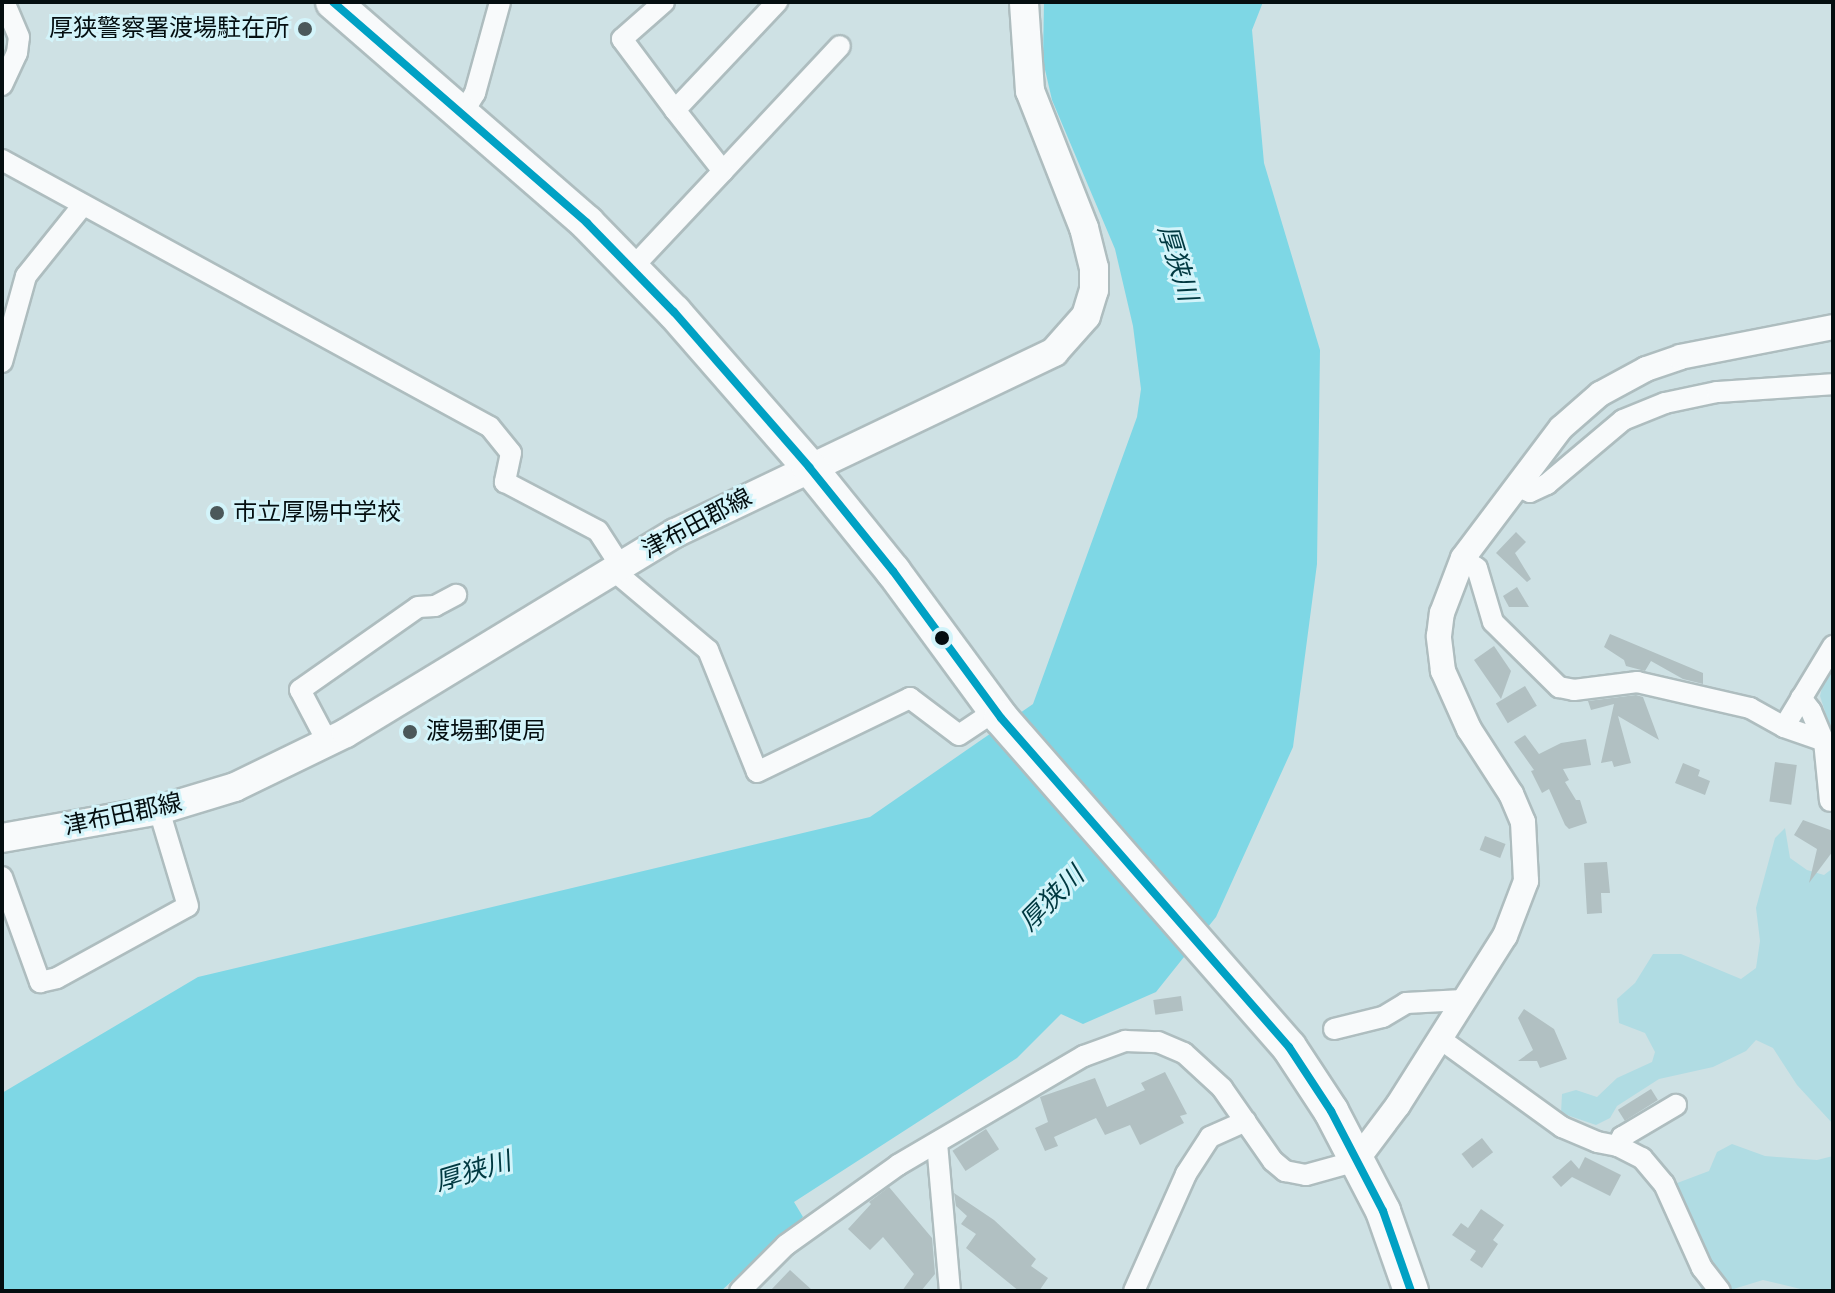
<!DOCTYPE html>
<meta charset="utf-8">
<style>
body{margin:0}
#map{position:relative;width:1835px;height:1293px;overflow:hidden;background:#cee1e4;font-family:"Nunito Sans","Noto Sans JP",sans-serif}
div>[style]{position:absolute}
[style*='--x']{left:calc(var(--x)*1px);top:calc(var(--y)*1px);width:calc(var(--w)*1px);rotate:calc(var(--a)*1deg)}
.green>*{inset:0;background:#b0dce3}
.water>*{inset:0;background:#7ed7e5}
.building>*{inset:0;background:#b1c0c2;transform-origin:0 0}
.roads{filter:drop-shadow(2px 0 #aebdbf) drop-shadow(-2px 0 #aebdbf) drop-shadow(0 2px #aebdbf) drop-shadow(0 -2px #aebdbf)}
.minor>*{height:20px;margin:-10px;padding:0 10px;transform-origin:10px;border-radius:10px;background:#f8fafb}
.tertiary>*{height:24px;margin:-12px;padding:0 12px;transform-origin:12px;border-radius:12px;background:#f8fafb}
.secondary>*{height:28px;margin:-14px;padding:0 14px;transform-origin:14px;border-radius:14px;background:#f8fafb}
.trunk>*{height:34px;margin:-17px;padding:0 17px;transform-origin:17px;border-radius:17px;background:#f8fafb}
.bus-1>*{height:8px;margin:-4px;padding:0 4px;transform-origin:4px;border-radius:4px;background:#00a1c4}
.dots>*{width:22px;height:22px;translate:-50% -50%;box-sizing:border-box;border:4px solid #d3f4fa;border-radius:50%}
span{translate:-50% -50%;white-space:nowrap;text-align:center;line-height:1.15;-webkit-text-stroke:6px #d3f4fa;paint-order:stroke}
.poi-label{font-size:24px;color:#040e10}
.right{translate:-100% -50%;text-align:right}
.left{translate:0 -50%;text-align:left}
.street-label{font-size:24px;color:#040e10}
.water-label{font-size:26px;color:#003941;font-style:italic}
.frame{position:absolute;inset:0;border:4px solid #040e10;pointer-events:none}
</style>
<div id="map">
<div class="green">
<div style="clip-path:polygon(1833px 665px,1833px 736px,1820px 696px,1825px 676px)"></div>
<div style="clip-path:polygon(1785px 828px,1790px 858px,1807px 870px,1824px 875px,1833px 868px,1833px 1124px,1797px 1085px,1773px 1048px,1756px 1040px,1746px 1051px,1713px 1067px,1659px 1079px,1617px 1106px,1610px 1118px,1596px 1125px,1561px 1113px,1562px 1094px,1576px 1090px,1597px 1097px,1617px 1078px,1652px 1062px,1655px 1052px,1645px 1033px,1619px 1023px,1617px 999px,1635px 983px,1653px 954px,1681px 954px,1741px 979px,1756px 968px,1760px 941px,1756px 908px,1775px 838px)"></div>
<div style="clip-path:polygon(1732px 1144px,1765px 1156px,1817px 1160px,1833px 1156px,1833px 1291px,1809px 1291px,1763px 1280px,1727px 1291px,1702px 1291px,1656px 1191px,1709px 1171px,1717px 1152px)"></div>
</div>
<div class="water">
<div style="clip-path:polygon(1044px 2px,1263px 2px,1252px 30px,1264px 163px,1320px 350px,1317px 564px,1293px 747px,1216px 917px,1156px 992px,1083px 1024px,1061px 1014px,1017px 1058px,794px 1202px,803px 1217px,721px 1291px,2px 1291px,2px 1093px,198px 977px,870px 817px,1033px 704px,1137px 417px,1141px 389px,1133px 326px,1115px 249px,1052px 100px,1043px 61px)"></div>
</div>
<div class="building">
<div style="clip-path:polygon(1516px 532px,1526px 542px,1515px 553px,1531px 579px,1527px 582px,1496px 553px)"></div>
<div style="clip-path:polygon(1517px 587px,1529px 607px,1509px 607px,1503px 596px)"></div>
<div style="clip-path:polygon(1610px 634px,1703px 673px,1703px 684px,1683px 679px,1651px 661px,1645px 671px,1626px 666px,1624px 660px,1604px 647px)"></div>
<div style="clip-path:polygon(1494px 646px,1511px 671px,1501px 699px,1474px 660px)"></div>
<div style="left:1525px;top:686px;width:23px;height:34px;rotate:59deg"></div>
<div style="clip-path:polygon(1636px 695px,1643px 697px,1659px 740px,1618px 716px,1631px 763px,1614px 767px,1612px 761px,1601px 763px,1614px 704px,1591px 710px,1588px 701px)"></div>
<div style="clip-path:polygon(1525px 735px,1539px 754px,1561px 743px,1586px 739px,1591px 765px,1563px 769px,1569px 780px,1565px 782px,1576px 800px,1580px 800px,1587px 823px,1569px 829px,1565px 825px,1549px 789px,1542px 793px,1531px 771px,1534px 770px,1514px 742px)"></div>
<div style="left:1775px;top:762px;width:22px;height:40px;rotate:8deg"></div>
<div style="clip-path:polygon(1683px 763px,1700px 770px,1698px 776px,1710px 781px,1705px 795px,1675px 783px)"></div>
<div style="clip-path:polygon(1803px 820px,1833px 831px,1833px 851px,1809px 883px,1817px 849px,1794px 835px)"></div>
<div style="left:1485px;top:836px;width:22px;height:15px;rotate:21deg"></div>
<div style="clip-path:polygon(1607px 862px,1610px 893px,1601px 893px,1602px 913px,1587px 914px,1584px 863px)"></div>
<div style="left:1181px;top:996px;width:15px;height:28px;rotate:82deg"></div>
<div style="clip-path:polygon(1524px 1009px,1554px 1029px,1567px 1059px,1540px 1068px,1537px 1061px,1518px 1061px,1533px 1050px,1518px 1018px)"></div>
<div style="clip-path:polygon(1165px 1072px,1187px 1114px,1180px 1116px,1184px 1123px,1140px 1145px,1130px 1125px,1105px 1135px,1096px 1118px,1054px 1137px,1058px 1146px,1045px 1151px,1035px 1128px,1048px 1122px,1040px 1097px,1095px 1078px,1107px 1107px,1145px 1090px,1141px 1083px)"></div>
<div style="left:1651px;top:1089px;width:13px;height:39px;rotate:58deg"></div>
<div style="left:986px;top:1129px;width:24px;height:40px;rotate:57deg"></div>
<div style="left:1482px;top:1138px;width:18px;height:26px;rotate:52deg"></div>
<div style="clip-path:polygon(1585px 1157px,1621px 1175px,1610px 1196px,1572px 1177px,1561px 1187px,1552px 1177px,1571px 1160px,1579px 1169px)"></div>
<div style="clip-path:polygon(889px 1187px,932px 1238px,935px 1274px,921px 1291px,902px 1291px,914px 1274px,883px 1237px,870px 1250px,848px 1229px,871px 1204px,869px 1202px)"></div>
<div style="clip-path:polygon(954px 1193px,994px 1220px,1036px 1259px,1031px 1266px,1048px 1278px,1039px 1291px,1019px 1291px,966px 1248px,976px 1234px,961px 1224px,967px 1216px,956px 1206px)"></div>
<div style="clip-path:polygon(1481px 1209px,1504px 1225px,1493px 1240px,1498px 1244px,1482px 1268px,1470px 1260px,1476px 1251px,1452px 1235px,1461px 1223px,1468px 1228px)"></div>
<div style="clip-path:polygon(790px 1270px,813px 1291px,770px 1291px)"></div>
</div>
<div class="roads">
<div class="minor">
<div style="--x:664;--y:2;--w:56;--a:138.6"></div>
<div style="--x:622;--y:39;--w:89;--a:53.3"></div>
<div style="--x:2;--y:85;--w:35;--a:-65"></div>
<div style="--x:17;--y:53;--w:16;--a:-83"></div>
<div style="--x:19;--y:37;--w:38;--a:-113"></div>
<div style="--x:462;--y:114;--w:25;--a:-58"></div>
<div style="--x:475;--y:93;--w:94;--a:-74.6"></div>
<div style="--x:2;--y:160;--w:556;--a:28.68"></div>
<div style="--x:490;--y:427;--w:33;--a:51"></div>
<div style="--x:511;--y:453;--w:30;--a:102"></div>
<div style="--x:505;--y:482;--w:105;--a:27.8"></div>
<div style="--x:598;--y:531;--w:40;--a:57.1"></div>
<div style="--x:723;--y:171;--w:171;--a:-46.9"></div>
<div style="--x:632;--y:268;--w:133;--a:-46.8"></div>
<div style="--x:723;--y:171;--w:78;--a:-128.2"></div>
<div style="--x:675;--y:110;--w:149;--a:-46.6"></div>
<div style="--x:2;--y:362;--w:89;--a:-74.4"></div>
<div style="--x:26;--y:276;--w:91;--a:-51.2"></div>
<div style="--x:1516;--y:486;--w:15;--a:23"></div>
<div style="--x:1530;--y:492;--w:19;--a:-25"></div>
<div style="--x:1547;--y:484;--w:99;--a:-40.1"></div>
<div style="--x:1623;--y:420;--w:45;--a:-22"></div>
<div style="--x:1665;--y:403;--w:53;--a:-11.9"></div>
<div style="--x:1717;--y:392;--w:116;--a:-3.9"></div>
<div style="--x:1463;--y:558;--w:17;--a:36"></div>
<div style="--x:1477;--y:568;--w:56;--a:73.5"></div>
<div style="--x:1493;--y:622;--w:93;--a:44.6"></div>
<div style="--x:1559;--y:687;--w:15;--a:11"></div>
<div style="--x:1574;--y:690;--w:64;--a:-7.2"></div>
<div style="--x:1637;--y:682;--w:116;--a:13"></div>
<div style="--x:1750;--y:708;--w:39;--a:29"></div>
<div style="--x:1784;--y:727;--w:42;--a:19.3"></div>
<div style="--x:1824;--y:741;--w:60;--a:84.3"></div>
<div style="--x:613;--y:570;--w:124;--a:40.1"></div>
<div style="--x:708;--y:650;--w:131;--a:68.1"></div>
<div style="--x:757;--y:772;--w:170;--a:-25.8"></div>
<div style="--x:910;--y:698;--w:61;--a:37.1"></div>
<div style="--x:959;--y:735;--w:43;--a:-33.7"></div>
<div style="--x:1801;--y:698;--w:16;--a:52"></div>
<div style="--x:1811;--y:711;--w:33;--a:67"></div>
<div style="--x:1784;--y:727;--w:95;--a:-58.8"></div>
<div style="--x:328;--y:743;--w:60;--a:-117.8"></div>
<div style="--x:300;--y:690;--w:144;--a:-35.1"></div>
<div style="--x:418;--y:607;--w:17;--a:-3"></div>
<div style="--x:435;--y:606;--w:24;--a:-28"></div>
<div style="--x:2;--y:877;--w:112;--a:70.1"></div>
<div style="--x:40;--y:982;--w:17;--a:-13"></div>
<div style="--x:57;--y:978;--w:149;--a:-28.8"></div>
<div style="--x:188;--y:906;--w:100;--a:-106.8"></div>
<div style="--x:1334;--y:1029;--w:50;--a:-13.8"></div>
<div style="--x:1383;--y:1017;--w:27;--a:-31"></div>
<div style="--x:1406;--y:1003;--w:57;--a:-3"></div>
<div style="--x:1439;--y:1038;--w:152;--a:35.9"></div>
<div style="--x:1562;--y:1127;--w:38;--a:23"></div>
<div style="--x:1597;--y:1142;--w:21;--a:11"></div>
<div style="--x:1618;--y:1146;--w:10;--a:-66"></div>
<div style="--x:1622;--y:1137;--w:63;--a:-30.7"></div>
<div style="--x:937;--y:1143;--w:149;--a:85"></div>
<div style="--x:1618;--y:1146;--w:27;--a:27"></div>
<div style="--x:1642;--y:1158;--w:34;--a:50"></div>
<div style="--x:1664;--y:1184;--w:92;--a:65.7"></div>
<div style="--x:1702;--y:1268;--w:29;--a:52"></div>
<div style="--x:740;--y:1291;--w:65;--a:-45"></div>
<div style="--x:786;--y:1245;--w:138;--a:-35.5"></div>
<div style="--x:898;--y:1165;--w:216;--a:-30.4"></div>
<div style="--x:1084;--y:1056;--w:44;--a:-20.1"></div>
<div style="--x:1125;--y:1041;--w:33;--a:2"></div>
<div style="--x:1158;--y:1042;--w:28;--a:23"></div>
<div style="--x:1184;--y:1053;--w:52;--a:42.6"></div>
<div style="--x:1222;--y:1088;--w:89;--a:55.1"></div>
<div style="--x:1273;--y:1161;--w:16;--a:40"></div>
<div style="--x:1285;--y:1171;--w:21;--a:11"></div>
<div style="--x:1306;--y:1175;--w:52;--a:-15.6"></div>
<div style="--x:1134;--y:1291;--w:128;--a:-66"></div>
<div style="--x:1186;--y:1174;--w:44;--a:-57"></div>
<div style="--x:1210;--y:1137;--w:39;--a:-24"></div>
</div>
<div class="tertiary">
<div style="--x:1356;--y:1161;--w:70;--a:-53.1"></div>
<div style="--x:1398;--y:1105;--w:200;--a:-57.7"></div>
<div style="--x:1505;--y:936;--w:59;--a:-69.1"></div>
<div style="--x:1526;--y:881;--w:59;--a:-92.9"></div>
<div style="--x:1523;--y:822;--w:30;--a:-113"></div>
<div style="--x:1511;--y:794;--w:77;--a:-122.9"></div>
<div style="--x:1469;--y:729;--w:64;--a:-114.1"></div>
<div style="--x:1443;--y:671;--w:35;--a:-97"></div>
<div style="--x:1439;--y:636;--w:23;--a:-83"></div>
<div style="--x:1442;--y:613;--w:59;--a:-69.1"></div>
<div style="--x:1463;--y:558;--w:163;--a:-53"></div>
<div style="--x:1561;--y:428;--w:52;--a:-41.1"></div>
<div style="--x:1600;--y:394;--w:52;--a:-28.5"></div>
<div style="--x:1646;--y:369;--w:36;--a:-19"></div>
<div style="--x:1680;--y:357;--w:156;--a:-11.1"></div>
</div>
<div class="secondary">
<div style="--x:2;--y:838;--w:159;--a:-10.1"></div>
<div style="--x:159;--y:810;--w:79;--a:-16.8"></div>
<div style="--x:235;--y:787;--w:123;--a:-25.9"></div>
<div style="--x:346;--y:733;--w:385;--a:-31.3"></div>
<div style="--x:675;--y:533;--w:420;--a:-25.5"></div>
<div style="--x:1054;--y:352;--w:48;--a:-48.4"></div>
<div style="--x:1086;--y:316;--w:27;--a:-73"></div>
<div style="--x:1094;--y:290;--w:22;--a:-90"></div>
<div style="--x:1094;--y:268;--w:41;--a:-104"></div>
<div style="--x:1084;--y:228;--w:147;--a:-111.5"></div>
<div style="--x:1030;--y:91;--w:89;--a:-93.9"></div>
</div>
<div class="trunk">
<div style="--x:333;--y:2;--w:337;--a:41"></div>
<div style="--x:587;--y:223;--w:124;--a:45.7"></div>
<div style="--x:674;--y:312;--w:206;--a:48.9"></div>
<div style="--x:809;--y:467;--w:134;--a:51.1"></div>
<div style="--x:893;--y:571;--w:182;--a:53.7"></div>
<div style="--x:1001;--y:718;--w:437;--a:48.8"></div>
<div style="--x:1289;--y:1047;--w:77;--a:56.7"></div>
<div style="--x:1331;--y:1111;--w:113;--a:62.5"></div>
<div style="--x:1383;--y:1211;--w:85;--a:70.7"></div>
</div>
</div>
<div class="bus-1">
<div style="--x:333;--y:2;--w:337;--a:41"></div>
<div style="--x:587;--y:223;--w:124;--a:45.7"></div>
<div style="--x:674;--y:312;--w:206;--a:48.9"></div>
<div style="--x:809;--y:467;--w:134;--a:51.1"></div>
<div style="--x:893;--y:571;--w:182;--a:53.7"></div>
<div style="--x:1001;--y:718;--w:437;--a:48.8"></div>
<div style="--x:1289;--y:1047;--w:77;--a:56.7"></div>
<div style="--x:1331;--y:1111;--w:113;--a:62.5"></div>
<div style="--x:1383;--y:1211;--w:85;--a:70.7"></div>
</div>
<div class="dots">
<div style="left:305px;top:29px;background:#4b585a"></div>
<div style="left:217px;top:513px;background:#4b585a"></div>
<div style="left:942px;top:638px;background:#040e10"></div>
<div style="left:410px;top:732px;background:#4b585a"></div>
</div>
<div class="poi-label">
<span class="right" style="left:289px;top:29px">厚狭警察署渡場駐在所</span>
<span class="left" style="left:233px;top:513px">市立厚陽中学校</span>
<span class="left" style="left:426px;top:732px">渡場郵便局</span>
</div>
<div class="street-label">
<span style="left:697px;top:524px;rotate:-28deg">津布田郡線</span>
<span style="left:123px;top:815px;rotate:-12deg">津布田郡線</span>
</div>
<div class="water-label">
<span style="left:1177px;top:263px;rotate:73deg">厚狭川</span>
<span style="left:1052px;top:899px;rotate:-45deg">厚狭川</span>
<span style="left:473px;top:1172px;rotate:-17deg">厚狭川</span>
</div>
<div class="frame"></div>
</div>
